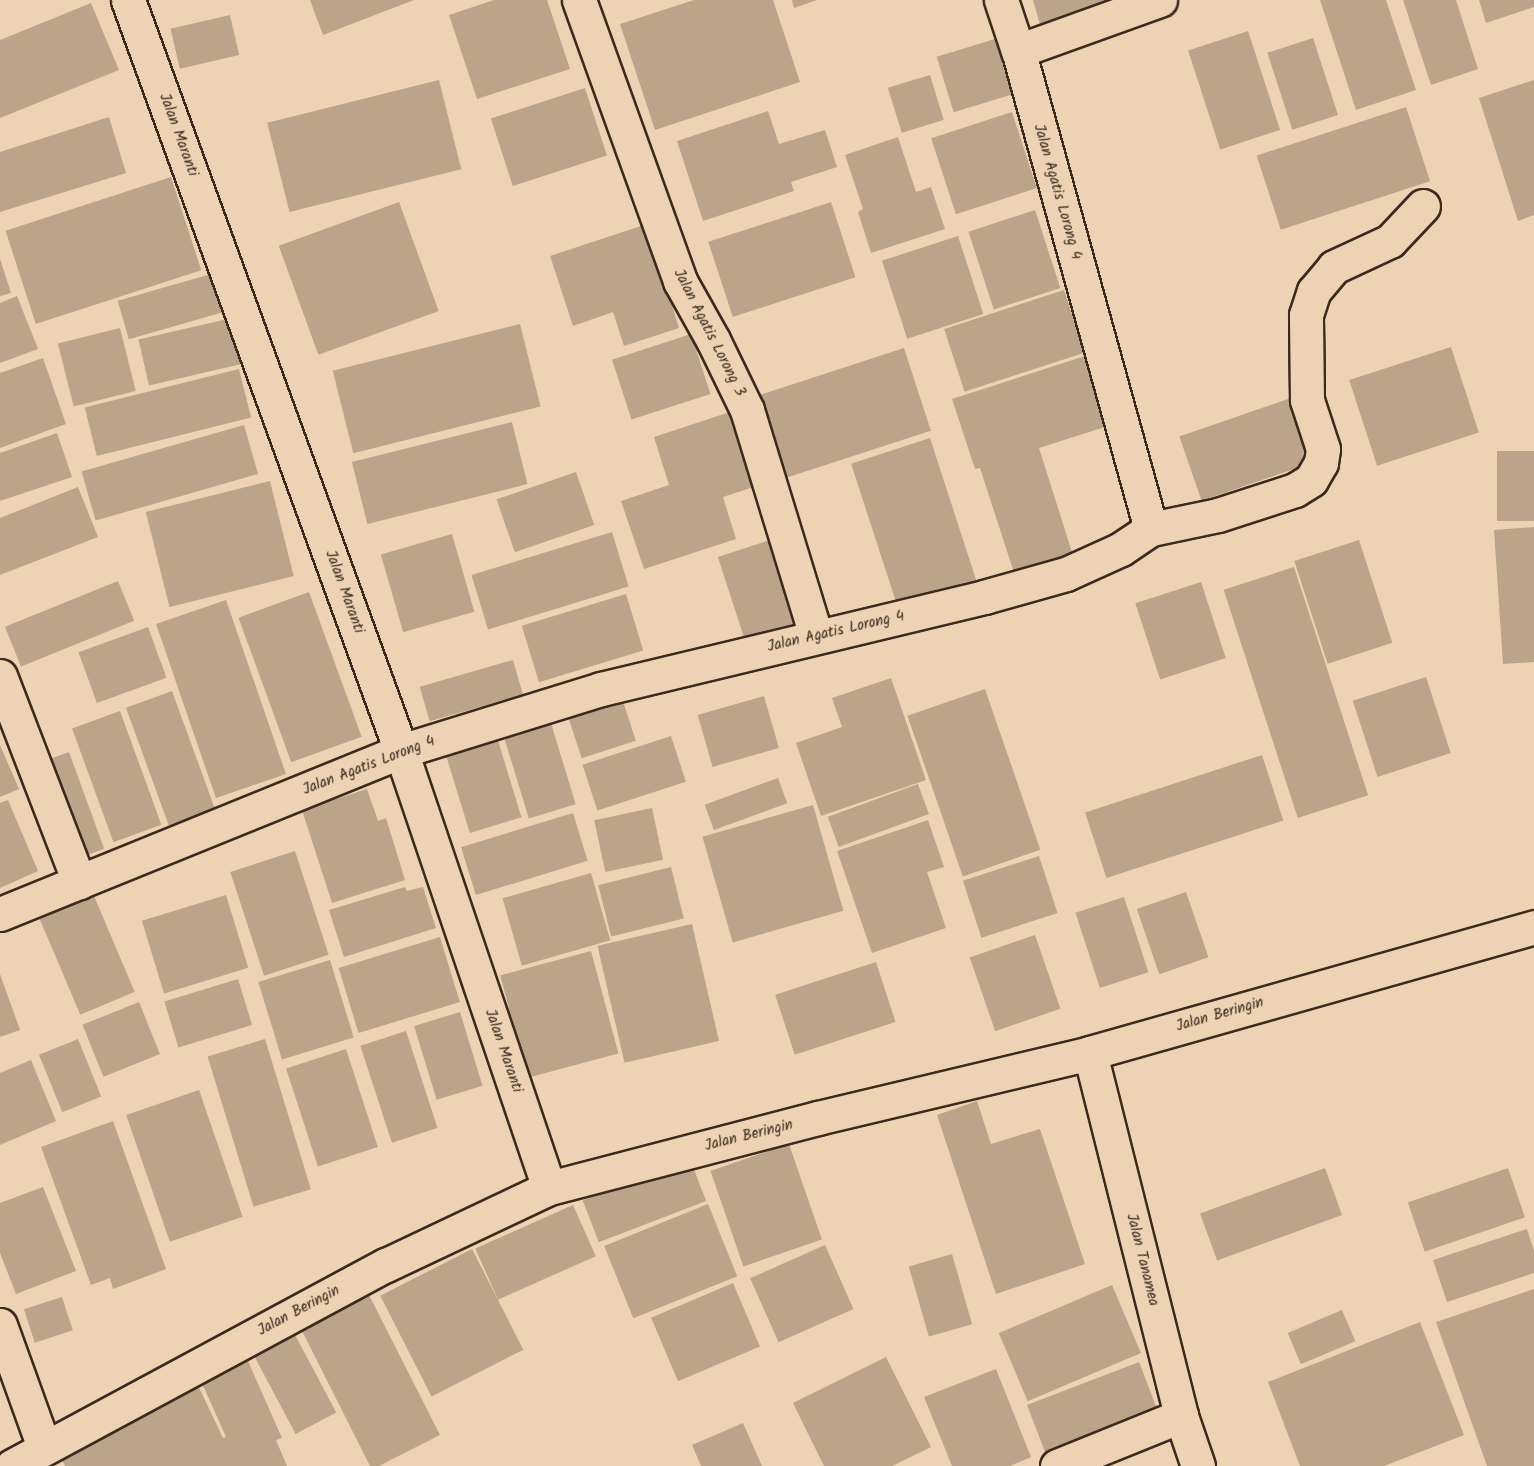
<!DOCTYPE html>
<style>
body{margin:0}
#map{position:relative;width:1534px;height:1466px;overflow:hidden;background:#edd3b4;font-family:Kalam,sans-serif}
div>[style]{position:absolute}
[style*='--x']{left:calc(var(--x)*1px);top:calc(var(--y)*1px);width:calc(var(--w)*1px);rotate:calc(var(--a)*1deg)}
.building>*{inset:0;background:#bba48a;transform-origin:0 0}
.roads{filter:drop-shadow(2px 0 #3b2a1e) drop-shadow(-2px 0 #3b2a1e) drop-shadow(0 2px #3b2a1e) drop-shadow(0 -2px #3b2a1e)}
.minor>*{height:33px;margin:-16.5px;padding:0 16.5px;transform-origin:16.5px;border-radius:16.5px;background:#edd3b4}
.tertiary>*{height:33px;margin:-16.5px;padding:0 16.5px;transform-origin:16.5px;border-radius:16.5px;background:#edd3b4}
span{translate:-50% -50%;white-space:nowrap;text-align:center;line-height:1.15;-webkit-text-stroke:5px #edd3b4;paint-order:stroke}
.street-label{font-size:15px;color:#3b2a1e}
</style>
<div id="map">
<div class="building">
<div style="clip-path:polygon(310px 0,414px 0,323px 35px)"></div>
<div style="clip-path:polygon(494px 0,547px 0,570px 69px,477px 99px,449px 15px)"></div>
<div style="clip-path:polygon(694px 0,773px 0,800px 82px,655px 130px,620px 24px)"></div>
<div style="clip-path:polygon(792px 0,817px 0,794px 8px)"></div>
<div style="clip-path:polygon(1033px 0,1115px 0,1041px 28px)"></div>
<div style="clip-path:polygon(1320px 0,1386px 0,1416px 90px,1356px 110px)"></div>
<div style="clip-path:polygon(1403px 0,1456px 0,1478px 69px,1431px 85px)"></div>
<div style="clip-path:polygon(1479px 0,1534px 0,1534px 7px,1486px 23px)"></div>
<div style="clip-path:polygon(91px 3px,119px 70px,0 118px,0 40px)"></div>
<div style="left:230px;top:15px;width:41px;height:61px;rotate:77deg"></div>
<div style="left:1248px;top:31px;width:104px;height:63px;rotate:72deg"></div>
<div style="left:1313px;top:38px;width:81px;height:48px;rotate:72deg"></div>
<div style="left:995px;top:39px;width:58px;height:61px;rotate:73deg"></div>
<div style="left:930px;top:75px;width:47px;height:44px;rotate:73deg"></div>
<div style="left:439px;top:80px;width:92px;height:177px;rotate:76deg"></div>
<div style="clip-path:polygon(1534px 80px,1534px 215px,1518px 221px,1479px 98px)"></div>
<div style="left:585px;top:88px;width:71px;height:99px;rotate:72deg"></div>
<div style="left:1406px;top:107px;width:78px;height:157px;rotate:72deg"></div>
<div style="clip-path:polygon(768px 111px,779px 144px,825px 130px,837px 167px,791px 182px,794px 191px,703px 221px,677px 141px)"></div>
<div style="left:1012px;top:112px;width:80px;height:85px;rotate:72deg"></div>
<div style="clip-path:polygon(109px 117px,126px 173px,0 212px,0 152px)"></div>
<div style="clip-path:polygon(898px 137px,916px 192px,931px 187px,945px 229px,871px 253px,858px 212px,863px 209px,845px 155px)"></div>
<div style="left:171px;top:177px;width:98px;height:174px;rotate:72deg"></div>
<div style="left:399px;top:202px;width:116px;height:128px;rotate:70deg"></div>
<div style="left:831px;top:202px;width:79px;height:129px;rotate:72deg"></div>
<div style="left:1035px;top:210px;width:82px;height:70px;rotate:72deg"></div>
<div style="clip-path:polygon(647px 224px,679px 328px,624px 346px,613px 312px,573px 326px,550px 256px)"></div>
<div style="left:958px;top:236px;width:82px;height:80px;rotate:72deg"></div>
<div style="clip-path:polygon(0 259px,11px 293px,0 296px)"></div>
<div style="left:211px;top:274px;width:40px;height:97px;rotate:74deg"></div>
<div style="left:1064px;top:290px;width:66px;height:126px;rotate:72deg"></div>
<div style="clip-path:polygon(17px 296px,38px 349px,0 363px,0 303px)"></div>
<div style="left:232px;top:318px;width:47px;height:96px;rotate:77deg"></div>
<div style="left:520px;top:324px;width:85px;height:193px;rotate:76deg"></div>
<div style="left:120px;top:328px;width:65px;height:64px;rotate:76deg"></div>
<div style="left:691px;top:334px;width:63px;height:83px;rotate:72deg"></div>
<div style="left:1451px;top:347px;width:90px;height:107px;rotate:72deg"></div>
<div style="left:904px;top:348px;width:87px;height:157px;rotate:72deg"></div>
<div style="clip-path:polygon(1085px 356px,1108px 426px,1039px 448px,1077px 568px,1019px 588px,980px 468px,975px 469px,952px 399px)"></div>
<div style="clip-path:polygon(43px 358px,66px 424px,0 448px,0 373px)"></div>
<div style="left:239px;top:369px;width:50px;height:159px;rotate:76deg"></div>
<div style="left:1291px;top:398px;width:68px;height:118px;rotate:71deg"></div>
<div style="clip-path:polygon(736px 410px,760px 485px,723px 497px,736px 539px,644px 569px,621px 501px,669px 485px,654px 437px)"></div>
<div style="left:512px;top:422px;width:64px;height:165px;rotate:76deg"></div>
<div style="left:244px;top:425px;width:51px;height:169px;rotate:74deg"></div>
<div style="clip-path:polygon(57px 433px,72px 477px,0 501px,0 453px)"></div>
<div style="left:930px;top:438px;width:150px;height:83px;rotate:72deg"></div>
<div style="left:1534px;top:451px;width:70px;height:37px;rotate:90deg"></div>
<div style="left:576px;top:472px;width:56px;height:84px;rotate:71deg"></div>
<div style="left:270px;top:481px;width:98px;height:128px;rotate:76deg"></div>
<div style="clip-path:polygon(78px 487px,98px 537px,0 575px,0 518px)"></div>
<div style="clip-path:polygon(1534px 527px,1534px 662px,1503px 664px,1494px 530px)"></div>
<div style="left:612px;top:532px;width:57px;height:147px;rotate:73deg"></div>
<div style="left:452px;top:534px;width:81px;height:74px;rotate:74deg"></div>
<div style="left:773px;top:539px;width:95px;height:58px;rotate:72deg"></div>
<div style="left:1359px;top:540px;width:108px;height:68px;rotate:72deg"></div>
<div style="left:1294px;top:567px;width:240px;height:74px;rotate:72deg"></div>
<div style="left:118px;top:581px;width:43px;height:122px;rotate:68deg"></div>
<div style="left:1201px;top:582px;width:80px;height:69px;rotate:72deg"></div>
<div style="left:309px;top:592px;width:154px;height:75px;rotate:70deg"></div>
<div style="left:626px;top:594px;width:59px;height:109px;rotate:73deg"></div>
<div style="left:226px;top:600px;width:184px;height:74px;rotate:71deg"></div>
<div style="left:148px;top:627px;width:54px;height:74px;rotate:70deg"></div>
<div style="left:513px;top:660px;width:36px;height:97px;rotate:74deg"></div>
<div style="left:1426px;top:677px;width:80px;height:77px;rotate:72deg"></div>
<div style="clip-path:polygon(891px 678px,926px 780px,821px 816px,796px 743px,842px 727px,832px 698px)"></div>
<div style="left:985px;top:689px;width:170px;height:82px;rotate:71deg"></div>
<div style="left:172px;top:691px;width:128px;height:49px;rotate:70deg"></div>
<div style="left:621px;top:695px;width:48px;height:57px;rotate:72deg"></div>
<div style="left:764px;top:696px;width:54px;height:69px;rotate:74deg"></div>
<div style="left:120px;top:711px;width:121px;height:51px;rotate:70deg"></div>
<div style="left:550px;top:720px;width:88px;height:49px;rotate:73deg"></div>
<div style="left:496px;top:734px;width:87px;height:54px;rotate:73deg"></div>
<div style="left:671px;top:736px;width:48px;height:93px;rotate:72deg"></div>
<div style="clip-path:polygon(0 745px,19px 789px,0 797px)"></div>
<div style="left:69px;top:752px;width:103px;height:30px;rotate:70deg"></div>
<div style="left:1262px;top:755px;width:69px;height:186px;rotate:72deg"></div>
<div style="left:778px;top:778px;width:27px;height:78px;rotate:70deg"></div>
<div style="left:918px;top:784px;width:32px;height:96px;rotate:70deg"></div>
<div style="clip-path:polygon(367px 789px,378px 821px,386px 818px,405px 880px,332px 903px,302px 810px)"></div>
<div style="clip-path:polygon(8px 800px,38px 871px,0 888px,0 803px)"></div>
<div style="left:813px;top:805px;width:110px;height:115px;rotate:74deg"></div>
<div style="left:652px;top:808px;width:53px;height:59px;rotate:78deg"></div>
<div style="left:573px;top:813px;width:50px;height:117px;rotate:73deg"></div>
<div style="clip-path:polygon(928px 820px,944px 867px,927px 872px,946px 928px,872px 953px,837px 851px)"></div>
<div style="left:295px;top:851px;width:109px;height:68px;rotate:72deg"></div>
<div style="left:1039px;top:856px;width:60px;height:80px;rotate:72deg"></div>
<div style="left:671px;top:867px;width:53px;height:75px;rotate:76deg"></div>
<div style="left:591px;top:873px;width:70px;height:92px;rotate:74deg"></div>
<div style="clip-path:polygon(405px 887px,407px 891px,423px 887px,436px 928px,344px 957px,329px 910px)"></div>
<div style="left:1186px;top:892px;width:69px;height:52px;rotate:71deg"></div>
<div style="left:226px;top:895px;width:76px;height:88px;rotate:73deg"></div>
<div style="left:94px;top:896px;width:104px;height:59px;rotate:67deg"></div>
<div style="left:1124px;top:897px;width:79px;height:51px;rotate:72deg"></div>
<div style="left:692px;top:924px;width:120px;height:97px;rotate:77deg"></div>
<div style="left:1035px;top:935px;width:78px;height:69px;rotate:71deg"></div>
<div style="left:440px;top:937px;width:68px;height:106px;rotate:73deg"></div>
<div style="left:591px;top:951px;width:106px;height:94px;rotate:75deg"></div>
<div style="left:330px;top:960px;width:81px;height:75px;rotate:73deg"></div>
<div style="left:876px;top:962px;width:63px;height:106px;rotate:72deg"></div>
<div style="clip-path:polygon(0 974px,20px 1030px,0 1037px)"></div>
<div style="left:238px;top:979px;width:48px;height:77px;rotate:73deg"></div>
<div style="left:139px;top:1002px;width:56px;height:61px;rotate:68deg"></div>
<div style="left:460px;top:1012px;width:77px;height:48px;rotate:73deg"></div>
<div style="left:406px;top:1031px;width:102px;height:48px;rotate:72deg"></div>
<div style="left:78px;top:1039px;width:62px;height:42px;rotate:68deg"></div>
<div style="left:265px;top:1039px;width:157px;height:60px;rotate:73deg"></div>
<div style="left:346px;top:1049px;width:103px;height:63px;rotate:72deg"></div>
<div style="clip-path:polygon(31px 1060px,56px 1121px,0 1145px,0 1073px)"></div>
<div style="left:199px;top:1090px;width:134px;height:77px;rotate:71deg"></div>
<div style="clip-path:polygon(977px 1101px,991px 1144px,1040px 1129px,1085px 1264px,996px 1294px,937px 1115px)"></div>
<div style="clip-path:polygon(113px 1121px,166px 1269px,113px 1289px,110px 1278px,91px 1285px,41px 1147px)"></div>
<div style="left:789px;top:1144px;width:101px;height:83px;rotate:71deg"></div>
<div style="left:690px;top:1159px;width:45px;height:115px;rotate:69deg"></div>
<div style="left:1325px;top:1168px;width:50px;height:133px;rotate:70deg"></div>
<div style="left:1508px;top:1168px;width:52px;height:106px;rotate:71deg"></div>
<div style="clip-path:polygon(43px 1187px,76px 1271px,16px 1294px,0 1253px,0 1203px)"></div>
<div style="left:708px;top:1204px;width:78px;height:112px;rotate:68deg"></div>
<div style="left:573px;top:1205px;width:56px;height:107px;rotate:66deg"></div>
<div style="clip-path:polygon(1527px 1229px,1534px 1251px,1534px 1273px,1447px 1302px,1433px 1260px)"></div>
<div style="left:825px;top:1245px;width:70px;height:82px;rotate:66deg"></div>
<div style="left:472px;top:1249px;width:113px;height:103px;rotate:63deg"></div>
<div style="left:952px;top:1254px;width:73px;height:45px;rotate:74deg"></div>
<div style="left:733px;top:1283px;width:69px;height:89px;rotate:67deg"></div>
<div style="left:1112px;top:1285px;width:74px;height:123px;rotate:67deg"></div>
<div style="clip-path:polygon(366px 1289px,440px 1435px,379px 1466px,370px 1466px,298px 1323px)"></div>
<div style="clip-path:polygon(1534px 1289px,1534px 1466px,1487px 1466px,1436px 1322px)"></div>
<div style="left:62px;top:1297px;width:35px;height:40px;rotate:72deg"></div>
<div style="left:1342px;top:1310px;width:34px;height:59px;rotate:67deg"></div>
<div style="clip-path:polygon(1420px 1322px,1464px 1435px,1384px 1466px,1300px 1466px,1268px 1382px)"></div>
<div style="left:294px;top:1333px;width:90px;height:46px;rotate:62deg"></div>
<div style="clip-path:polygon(244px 1352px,282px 1438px,276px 1440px,287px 1466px,65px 1466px,54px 1444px,194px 1377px,223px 1438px,226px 1437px,197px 1372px)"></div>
<div style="clip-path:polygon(886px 1357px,931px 1447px,892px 1466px,824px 1466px,793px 1403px)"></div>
<div style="left:1139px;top:1362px;width:55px;height:120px;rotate:69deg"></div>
<div style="clip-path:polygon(996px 1369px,1031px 1457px,1010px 1466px,952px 1466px,924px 1397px)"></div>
<div style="clip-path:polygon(743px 1423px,762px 1466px,701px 1466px,692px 1445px)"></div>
</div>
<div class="roads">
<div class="minor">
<div style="--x:128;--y:0;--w:799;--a:70.02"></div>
<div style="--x:401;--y:751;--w:461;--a:71.3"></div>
<div style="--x:579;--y:0;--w:299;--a:70.2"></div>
<div style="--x:680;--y:281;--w:68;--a:60.8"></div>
<div style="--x:713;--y:340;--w:78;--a:64.1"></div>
<div style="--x:747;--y:410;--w:236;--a:73"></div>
<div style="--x:1018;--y:51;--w:151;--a:-19.8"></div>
<div style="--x:1151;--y:529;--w:68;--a:-11.8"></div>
<div style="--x:1218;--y:515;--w:81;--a:-18"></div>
<div style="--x:1295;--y:490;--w:19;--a:-32"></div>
<div style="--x:1311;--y:480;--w:20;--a:-60"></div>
<div style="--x:1321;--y:463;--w:14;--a:-82"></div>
<div style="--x:1323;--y:449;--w:52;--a:-108.1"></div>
<div style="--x:1307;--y:400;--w:85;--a:-90.7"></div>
<div style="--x:1306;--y:315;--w:25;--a:-72"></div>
<div style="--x:1314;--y:291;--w:31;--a:-50"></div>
<div style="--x:1334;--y:267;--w:62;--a:-24.9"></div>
<div style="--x:1390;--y:241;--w:48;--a:-46.7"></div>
<div style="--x:0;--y:676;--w:221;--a:69"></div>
<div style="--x:0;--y:914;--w:433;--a:-22.1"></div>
<div style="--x:401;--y:751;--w:209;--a:-17.2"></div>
<div style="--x:601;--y:689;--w:394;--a:-13.5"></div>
<div style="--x:984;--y:597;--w:85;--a:-15.7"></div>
<div style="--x:1066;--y:574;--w:60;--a:-24.4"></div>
<div style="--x:1121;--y:549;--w:36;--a:-34"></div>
<div style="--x:1151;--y:529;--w:496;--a:-105.5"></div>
<div style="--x:1018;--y:51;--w:54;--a:-108.4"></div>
<div style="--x:1090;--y:1053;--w:374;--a:75.9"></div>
<div style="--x:1181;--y:1416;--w:53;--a:71.2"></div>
<div style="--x:0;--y:1325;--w:130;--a:70.2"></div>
<div style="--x:1057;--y:1466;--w:134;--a:-22"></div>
</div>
<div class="tertiary">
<div style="--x:12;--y:1466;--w:425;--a:-28.3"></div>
<div style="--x:386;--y:1265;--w:180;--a:-25.3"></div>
<div style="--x:549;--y:1188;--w:278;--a:-14.6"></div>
<div style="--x:818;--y:1118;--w:280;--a:-13.4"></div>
<div style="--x:1090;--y:1053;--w:462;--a:-15.8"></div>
</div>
</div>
<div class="street-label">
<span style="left:178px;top:135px;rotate:70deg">Jalan Maranti</span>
<span style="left:1057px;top:192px;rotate:74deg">Jalan Agatis Lorong 4</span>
<span style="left:709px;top:333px;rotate:63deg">Jalan Agatis Lorong 3</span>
<span style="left:344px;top:592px;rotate:70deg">Jalan Maranti</span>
<span style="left:836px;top:632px;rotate:-13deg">Jalan Agatis Lorong 4</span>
<span style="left:369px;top:766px;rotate:-21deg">Jalan Agatis Lorong 4</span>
<span style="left:1220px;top:1015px;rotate:-16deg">Jalan Beringin</span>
<span style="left:503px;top:1051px;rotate:71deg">Jalan Maranti</span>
<span style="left:749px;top:1136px;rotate:-14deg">Jalan Beringin</span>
<span style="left:1142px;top:1260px;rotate:76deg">Jalan Tanamea</span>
<span style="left:299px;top:1311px;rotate:-28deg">Jalan Beringin</span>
</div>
</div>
